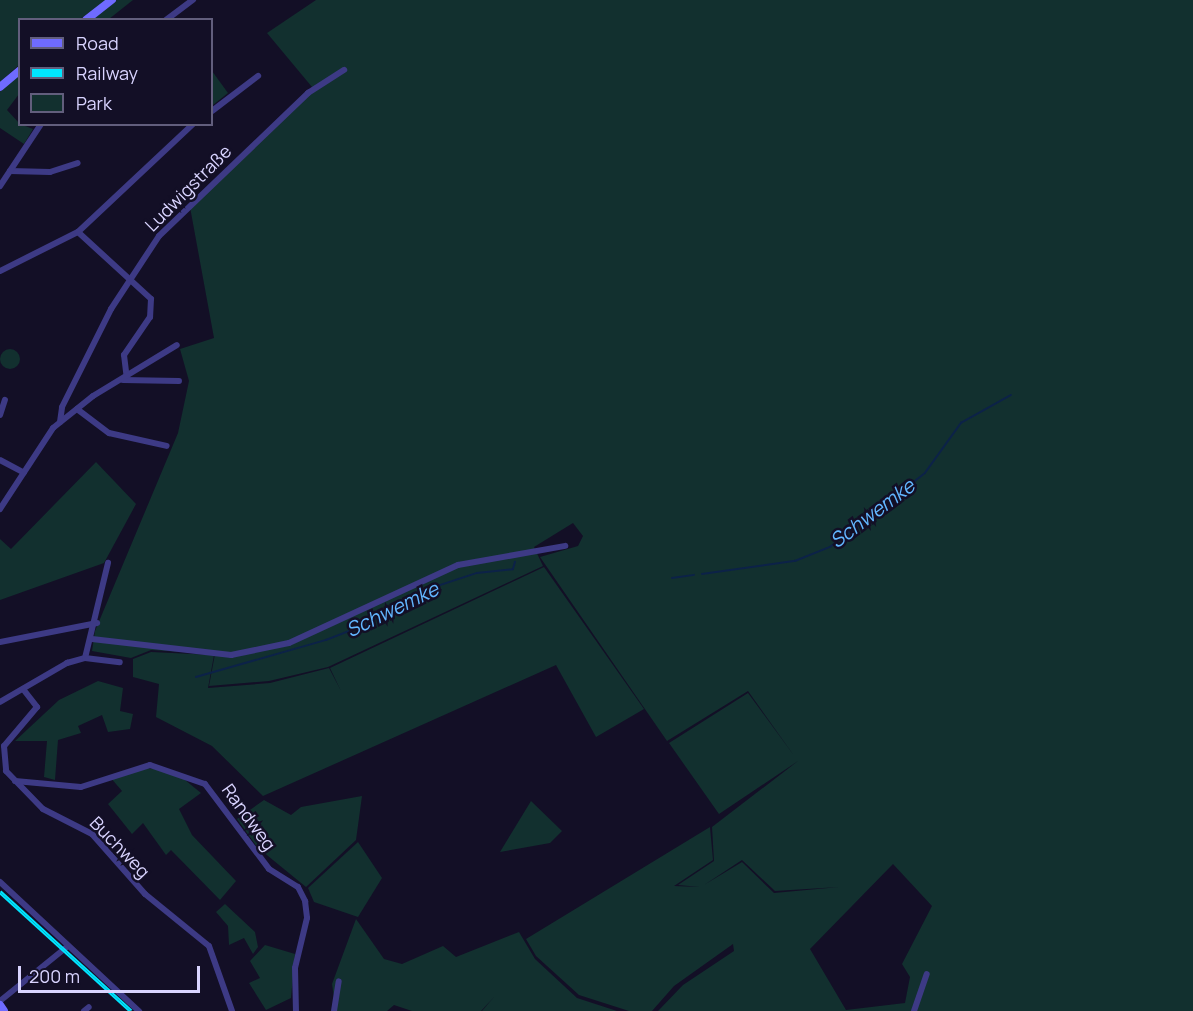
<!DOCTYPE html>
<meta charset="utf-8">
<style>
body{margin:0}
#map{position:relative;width:1193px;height:1011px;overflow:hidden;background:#130f26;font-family:Manrope,sans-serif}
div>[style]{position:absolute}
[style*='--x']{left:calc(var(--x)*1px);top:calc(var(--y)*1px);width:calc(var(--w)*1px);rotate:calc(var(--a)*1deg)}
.green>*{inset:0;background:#12302f}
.round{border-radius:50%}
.stream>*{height:1.5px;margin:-0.75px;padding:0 0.75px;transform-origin:0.75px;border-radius:0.75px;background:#0c2248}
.street>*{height:6px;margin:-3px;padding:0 3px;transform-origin:3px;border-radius:3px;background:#3d3a85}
.secondary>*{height:8px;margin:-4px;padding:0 4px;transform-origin:4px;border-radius:4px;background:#6f6bff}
.rail>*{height:4px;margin-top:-2px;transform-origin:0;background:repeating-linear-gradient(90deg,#130f26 0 4.5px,#00e5ff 0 9px);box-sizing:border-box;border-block:2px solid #00e5ff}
span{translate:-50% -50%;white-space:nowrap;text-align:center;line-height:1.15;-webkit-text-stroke:5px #130f26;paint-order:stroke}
.street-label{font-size:18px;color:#d9d4ff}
.water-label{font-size:20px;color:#62b6ff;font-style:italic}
.legend{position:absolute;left:18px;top:18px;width:195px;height:108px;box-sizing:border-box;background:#130f26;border:2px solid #625e7d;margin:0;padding:8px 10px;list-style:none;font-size:18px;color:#d9d4ff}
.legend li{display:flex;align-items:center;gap:12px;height:30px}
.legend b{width:30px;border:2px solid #625e7d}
.scale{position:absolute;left:18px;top:966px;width:182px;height:27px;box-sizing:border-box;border:3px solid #d9d4ff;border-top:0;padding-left:8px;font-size:18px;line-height:21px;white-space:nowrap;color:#d9d4ff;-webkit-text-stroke:4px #130f26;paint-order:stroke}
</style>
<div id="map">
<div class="green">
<div style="clip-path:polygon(0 0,107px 0,80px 19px,20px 20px,19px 65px,0 82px)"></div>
<div style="clip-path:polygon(117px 0,133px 0,109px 19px,91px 20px)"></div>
<div style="clip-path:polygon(evenodd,316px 0,1193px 0,1193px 1011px,658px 1011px,683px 985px,734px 951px,733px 944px,674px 986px,652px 1011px,629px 1011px,579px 995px,536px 956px,526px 939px,710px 827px,713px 860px,674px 886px,700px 887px,678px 885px,714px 861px,712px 827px,798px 761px,719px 814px,669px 743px,748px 693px,795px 757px,748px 691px,667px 741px,540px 557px,578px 546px,583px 536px,573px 523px,534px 547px,543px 566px,328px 667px,269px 681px,209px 686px,215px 654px,151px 650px,131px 658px,92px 651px,95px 631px,178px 433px,189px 381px,180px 349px,214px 338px,190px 207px,312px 87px,267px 33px,316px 0,742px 860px,775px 891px,839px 887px,774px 893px,742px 862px,704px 885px,742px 860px,316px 0,893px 864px,932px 906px,902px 964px,910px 977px,905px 1003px,846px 1010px,810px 949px,893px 864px)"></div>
<div style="clip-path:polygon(212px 71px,228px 93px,213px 105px,212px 103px)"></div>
<div style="clip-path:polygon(19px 72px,19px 94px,7px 110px,20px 124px,33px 129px,24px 144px,0 128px,0 92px)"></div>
<div class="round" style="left:0;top:349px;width:20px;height:20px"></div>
<div style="clip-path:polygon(96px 462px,136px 504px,104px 563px,0 600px,0 539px,11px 549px)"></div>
<div style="clip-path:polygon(544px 567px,644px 709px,596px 737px,556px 665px,263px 796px,212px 746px,156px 717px,159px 684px,133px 677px,133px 659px,151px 652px,214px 655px,208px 688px,270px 683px,329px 668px,341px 691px,330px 668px)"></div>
<div style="clip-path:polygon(98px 681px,123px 688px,120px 711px,133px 714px,130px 729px,108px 732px,102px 715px,78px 726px,81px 733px,58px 740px,55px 780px,44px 777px,47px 741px,15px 741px,59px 700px)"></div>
<div style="clip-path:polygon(146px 768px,174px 771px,201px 793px,179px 809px,192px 835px,236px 881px,220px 900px,171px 850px,166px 855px,143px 823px,132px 834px,108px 804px,122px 791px,110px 777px)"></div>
<div style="clip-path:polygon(362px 796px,356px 840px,306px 887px,257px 847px,237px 819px,264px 800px,291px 815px,301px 807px)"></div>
<div style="clip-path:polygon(531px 801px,562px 831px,550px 843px,500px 852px)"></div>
<div style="clip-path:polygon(358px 842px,382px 878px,358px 917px,314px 902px,308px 888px)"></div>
<div style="clip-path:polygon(225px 904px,255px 932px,258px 947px,253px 954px,244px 938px,229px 945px,228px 926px,216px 912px)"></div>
<div style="clip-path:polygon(356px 919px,384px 959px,402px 964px,443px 946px,456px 957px,519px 932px,535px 959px,577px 998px,617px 1011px,482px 1011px,494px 997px,481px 1011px,412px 1011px,394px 1005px,387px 1011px,336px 1011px,332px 984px)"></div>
<div style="clip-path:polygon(265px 945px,295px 954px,291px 998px,266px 1010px,249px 983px,260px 978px,250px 961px)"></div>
</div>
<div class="stream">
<div style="--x:702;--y:574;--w:94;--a:-8"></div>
<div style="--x:795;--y:561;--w:38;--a:-22"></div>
<div style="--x:830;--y:547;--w:120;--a:-37.9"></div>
<div style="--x:925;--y:473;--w:62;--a:-54.2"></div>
<div style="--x:961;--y:423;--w:57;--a:-29.2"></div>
<div style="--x:672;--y:578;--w:22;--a:-8"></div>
<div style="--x:196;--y:677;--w:135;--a:-15.9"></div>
<div style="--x:326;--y:640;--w:44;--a:-21.3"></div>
<div style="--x:367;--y:624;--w:55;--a:-33.1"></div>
<div style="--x:413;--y:594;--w:67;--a:-18.2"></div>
<div style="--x:477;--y:573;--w:36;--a:-6"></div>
<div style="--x:513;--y:569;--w:7;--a:-74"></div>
</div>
<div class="street">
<div style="--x:166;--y:20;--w:34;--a:-37"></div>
<div style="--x:212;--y:111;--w:58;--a:-37.3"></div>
<div style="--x:10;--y:171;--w:40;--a:1.4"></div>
<div style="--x:50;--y:172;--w:29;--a:-18"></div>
<div style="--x:0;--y:186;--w:74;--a:-56.5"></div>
<div style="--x:78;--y:232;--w:99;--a:42.5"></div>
<div style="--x:151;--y:299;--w:18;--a:93"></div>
<div style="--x:150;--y:317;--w:46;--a:124.4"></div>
<div style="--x:124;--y:355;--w:23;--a:83"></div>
<div style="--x:0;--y:271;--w:87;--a:-26.6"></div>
<div style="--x:78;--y:232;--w:158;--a:-43.2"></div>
<div style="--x:123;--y:380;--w:56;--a:1"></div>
<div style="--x:77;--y:409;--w:40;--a:37"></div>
<div style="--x:109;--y:433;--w:59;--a:12.6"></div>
<div style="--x:0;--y:415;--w:16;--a:-72"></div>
<div style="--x:60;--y:422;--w:15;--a:-82"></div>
<div style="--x:62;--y:407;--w:110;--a:-63.4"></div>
<div style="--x:111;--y:309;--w:87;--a:-56.7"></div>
<div style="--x:159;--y:236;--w:207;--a:-43.8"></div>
<div style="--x:308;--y:93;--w:43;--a:-32.6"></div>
<div style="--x:0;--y:460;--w:27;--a:28"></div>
<div style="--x:0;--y:509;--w:97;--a:-56.8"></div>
<div style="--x:53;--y:428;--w:51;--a:-38.7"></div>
<div style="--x:93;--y:396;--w:98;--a:-31.3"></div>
<div style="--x:92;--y:639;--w:140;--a:6.6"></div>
<div style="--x:231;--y:655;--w:59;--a:-11.7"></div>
<div style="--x:289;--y:643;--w:186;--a:-24.8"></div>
<div style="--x:458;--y:565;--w:109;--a:-10.1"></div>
<div style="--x:0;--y:642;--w:99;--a:-11.1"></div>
<div style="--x:85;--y:658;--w:98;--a:-76.4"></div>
<div style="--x:23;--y:689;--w:23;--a:52"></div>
<div style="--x:37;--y:707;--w:51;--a:130.2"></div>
<div style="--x:4;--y:746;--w:25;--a:85"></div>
<div style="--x:6;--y:771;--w:53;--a:45.8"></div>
<div style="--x:43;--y:809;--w:55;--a:27"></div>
<div style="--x:92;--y:834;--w:80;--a:48.5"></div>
<div style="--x:145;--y:894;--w:82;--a:39.1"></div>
<div style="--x:209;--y:946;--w:69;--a:70.5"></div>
<div style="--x:0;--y:702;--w:78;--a:-30.2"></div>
<div style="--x:67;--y:663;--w:19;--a:-16"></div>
<div style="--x:85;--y:658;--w:35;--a:7"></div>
<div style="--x:15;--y:781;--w:66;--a:5.2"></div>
<div style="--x:81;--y:787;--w:72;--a:-17.7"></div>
<div style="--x:150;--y:765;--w:58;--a:19.1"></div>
<div style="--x:205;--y:784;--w:106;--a:53"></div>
<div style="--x:269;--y:869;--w:34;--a:32"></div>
<div style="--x:298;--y:887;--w:16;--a:63"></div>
<div style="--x:305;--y:901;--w:17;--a:83"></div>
<div style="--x:307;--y:918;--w:51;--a:103.5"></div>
<div style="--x:295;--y:968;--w:43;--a:88.7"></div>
<div style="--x:0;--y:882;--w:190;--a:42.9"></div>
<div style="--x:0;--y:1001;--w:87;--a:-39"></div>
<div style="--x:84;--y:1011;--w:6;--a:-39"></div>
<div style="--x:334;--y:1011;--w:30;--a:-81"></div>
<div style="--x:914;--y:1011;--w:39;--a:-71"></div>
</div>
<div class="secondary">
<div style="--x:86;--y:20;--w:33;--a:-38"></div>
<div style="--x:0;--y:87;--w:26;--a:-40"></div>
<div style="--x:0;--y:1005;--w:7;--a:56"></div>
</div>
<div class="rail">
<div style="--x:0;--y:892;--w:177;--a:42.3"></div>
</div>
<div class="street-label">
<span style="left:188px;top:188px;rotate:-45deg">Ludwigstraße</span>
<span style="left:249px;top:817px;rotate:54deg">Randweg</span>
<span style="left:120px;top:847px;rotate:46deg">Buchweg</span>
</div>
<div class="water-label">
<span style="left:872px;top:513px;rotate:-37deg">Schwemke</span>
<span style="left:392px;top:609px;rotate:-26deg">Schwemke</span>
</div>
<ul class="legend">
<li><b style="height:8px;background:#6f6bff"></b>Road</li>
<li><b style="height:8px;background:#00e5ff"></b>Railway</li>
<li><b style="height:16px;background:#12302f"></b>Park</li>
</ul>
<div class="scale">200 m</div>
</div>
